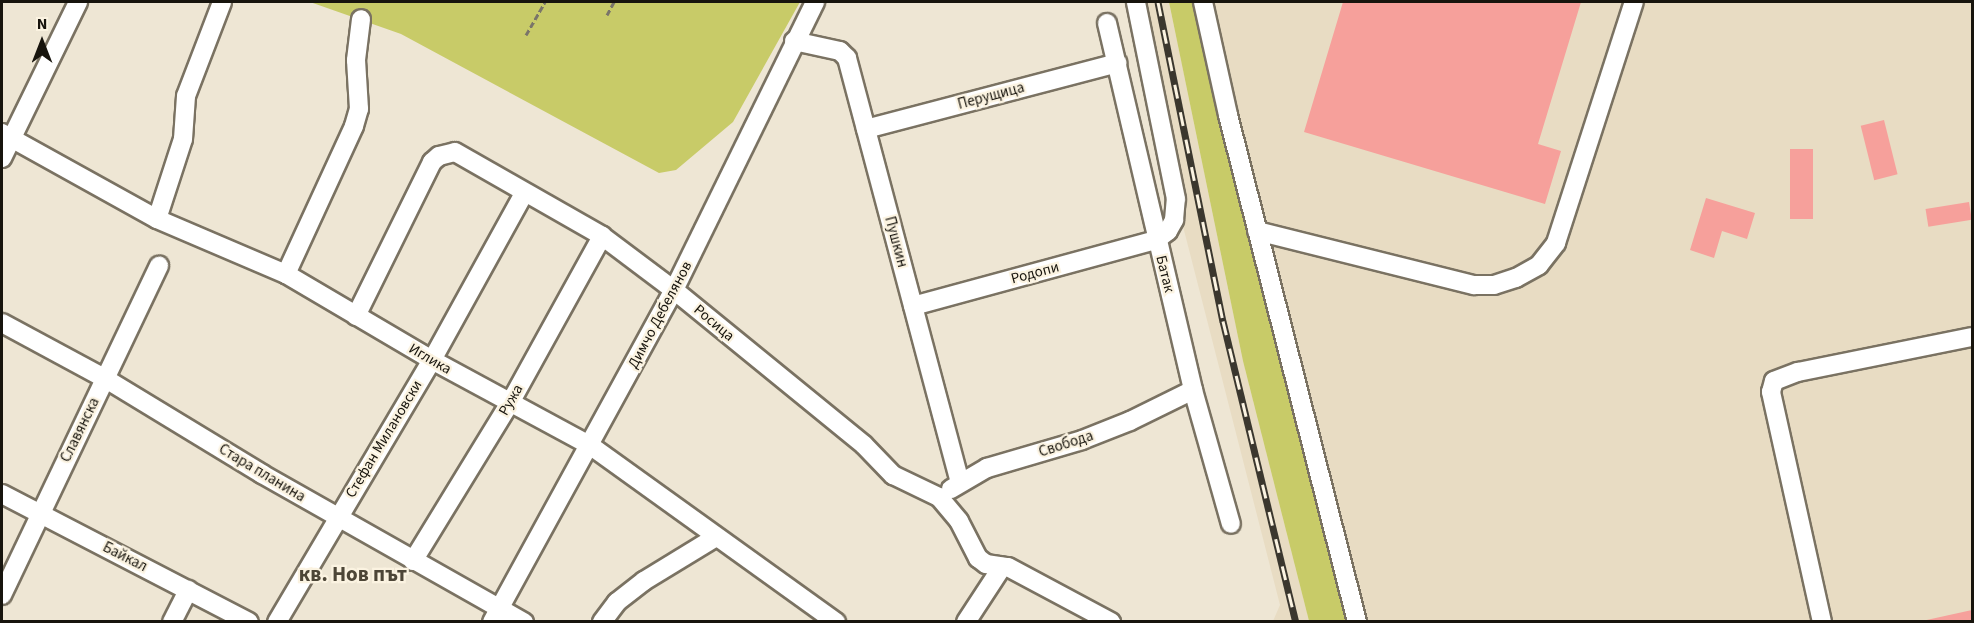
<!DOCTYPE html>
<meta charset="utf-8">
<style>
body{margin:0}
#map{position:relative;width:1974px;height:623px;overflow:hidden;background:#eee6d4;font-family:"Source Sans 3",sans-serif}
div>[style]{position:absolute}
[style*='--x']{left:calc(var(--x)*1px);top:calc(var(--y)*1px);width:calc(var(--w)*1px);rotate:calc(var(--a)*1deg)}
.built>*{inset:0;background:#e8dcc3}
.green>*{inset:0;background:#c8cb68}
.building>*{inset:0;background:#f6a09b;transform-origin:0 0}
.path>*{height:3px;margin-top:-1.5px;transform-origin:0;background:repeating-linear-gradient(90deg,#7a7569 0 6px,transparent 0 9px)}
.roads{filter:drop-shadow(2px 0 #7a7262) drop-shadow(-2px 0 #7a7262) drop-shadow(0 2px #7a7262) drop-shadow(0 -2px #7a7262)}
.street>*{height:18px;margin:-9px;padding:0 9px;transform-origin:9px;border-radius:9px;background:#fff}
.rail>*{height:7px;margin-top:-3.5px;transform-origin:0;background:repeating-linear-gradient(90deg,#fbf3e1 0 14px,#3b372e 0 28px);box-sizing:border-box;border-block:2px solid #3b372e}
span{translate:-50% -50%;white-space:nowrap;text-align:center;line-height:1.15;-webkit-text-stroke:4.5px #fbf3e1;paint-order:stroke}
.street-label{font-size:15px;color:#17140d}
.district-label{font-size:21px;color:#4d4637;font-weight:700}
.frame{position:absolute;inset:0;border:3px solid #17140d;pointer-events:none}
.north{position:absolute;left:12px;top:12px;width:60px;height:60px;-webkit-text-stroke:4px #fbf3e1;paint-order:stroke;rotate:0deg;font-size:16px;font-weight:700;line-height:24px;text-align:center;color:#17140d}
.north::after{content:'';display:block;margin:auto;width:21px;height:27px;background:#17140d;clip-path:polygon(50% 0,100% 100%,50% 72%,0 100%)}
</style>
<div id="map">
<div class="built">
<div style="clip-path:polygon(1136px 2px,1169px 2px,1243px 361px,1309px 621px,1273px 621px,1280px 605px,1176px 199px)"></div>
<div style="clip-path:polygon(1203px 2px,1972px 2px,1972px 621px,1357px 621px)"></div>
</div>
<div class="green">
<div style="clip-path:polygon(310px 2px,800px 2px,733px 122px,676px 170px,659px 173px,401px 34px)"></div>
<div style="clip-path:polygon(1169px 2px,1203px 2px,1357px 621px,1309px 621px,1243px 361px)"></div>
</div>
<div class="building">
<div style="clip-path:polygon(1343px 2px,1581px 2px,1538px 144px,1561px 151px,1545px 204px,1304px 132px)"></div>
<div style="left:1884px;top:120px;width:56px;height:24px;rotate:76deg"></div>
<div style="left:1790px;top:149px;width:23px;height:70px"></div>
<div style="clip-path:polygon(1706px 198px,1755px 213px,1747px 239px,1722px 231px,1714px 258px,1690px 250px)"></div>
<div style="left:1969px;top:202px;width:18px;height:44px;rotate:81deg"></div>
<div style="clip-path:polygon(1972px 610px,1972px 622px,1922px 622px,1922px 621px)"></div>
</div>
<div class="path">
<div style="--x:607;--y:15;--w:15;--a:-62"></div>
<div style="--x:526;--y:35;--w:38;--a:-60"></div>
</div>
<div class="roads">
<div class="street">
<div style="--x:1203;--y:2;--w:116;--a:77.5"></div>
<div style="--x:1228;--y:115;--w:523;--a:75.72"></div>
<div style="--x:1107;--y:23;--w:377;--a:76.8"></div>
<div style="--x:1193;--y:390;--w:139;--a:74.2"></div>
<div style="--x:794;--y:41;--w:47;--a:12.3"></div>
<div style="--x:840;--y:51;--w:10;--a:45"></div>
<div style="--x:847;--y:58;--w:439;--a:75.1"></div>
<div style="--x:866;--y:129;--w:260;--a:-14.7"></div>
<div style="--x:2;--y:133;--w:177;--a:29"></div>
<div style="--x:157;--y:219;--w:140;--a:23.1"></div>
<div style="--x:286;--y:274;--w:169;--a:30.5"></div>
<div style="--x:432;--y:360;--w:181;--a:28.4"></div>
<div style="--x:591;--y:446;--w:302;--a:35.7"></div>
<div style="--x:2;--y:158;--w:174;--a:-64"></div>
<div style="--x:157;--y:219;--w:84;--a:-72"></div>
<div style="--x:183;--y:139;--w:43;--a:-86"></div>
<div style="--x:186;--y:96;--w:101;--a:-69"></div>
<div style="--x:1257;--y:231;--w:224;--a:14"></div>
<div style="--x:1474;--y:285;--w:20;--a:0"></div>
<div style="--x:1494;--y:285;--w:23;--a:-18"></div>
<div style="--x:1516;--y:278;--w:26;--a:-29"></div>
<div style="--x:1539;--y:265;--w:28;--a:-52"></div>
<div style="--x:1556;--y:243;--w:253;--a:-72.1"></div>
<div style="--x:286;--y:274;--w:163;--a:-65.3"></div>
<div style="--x:354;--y:126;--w:18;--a:-74"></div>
<div style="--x:359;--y:109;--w:49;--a:-93.5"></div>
<div style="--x:356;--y:60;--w:41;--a:-83"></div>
<div style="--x:913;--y:306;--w:252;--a:-15.2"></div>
<div style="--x:1156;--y:240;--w:15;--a:-37"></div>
<div style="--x:1168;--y:231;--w:13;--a:-61"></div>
<div style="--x:1174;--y:220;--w:21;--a:-85"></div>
<div style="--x:1176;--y:199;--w:201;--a:-101.5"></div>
<div style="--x:356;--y:316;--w:172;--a:-63.7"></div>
<div style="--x:432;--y:162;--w:9;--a:-41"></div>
<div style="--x:439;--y:156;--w:16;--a:-14"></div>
<div style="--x:455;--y:152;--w:169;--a:29.7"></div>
<div style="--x:602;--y:236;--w:90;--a:36.9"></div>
<div style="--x:674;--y:290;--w:245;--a:39.2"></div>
<div style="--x:864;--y:445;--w:42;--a:46"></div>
<div style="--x:893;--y:475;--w:51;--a:25.6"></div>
<div style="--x:939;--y:497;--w:31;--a:50"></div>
<div style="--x:959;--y:521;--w:42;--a:62.8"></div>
<div style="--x:978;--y:558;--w:10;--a:37"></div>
<div style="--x:986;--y:564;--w:22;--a:8"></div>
<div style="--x:1008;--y:567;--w:117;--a:28.1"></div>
<div style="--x:2;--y:323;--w:118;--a:28.3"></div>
<div style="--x:106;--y:379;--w:183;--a:31.3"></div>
<div style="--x:262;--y:474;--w:301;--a:29.5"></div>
<div style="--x:951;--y:489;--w:42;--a:-30.3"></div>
<div style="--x:987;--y:468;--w:99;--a:-16.4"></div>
<div style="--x:1082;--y:440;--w:52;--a:-21.6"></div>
<div style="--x:1130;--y:421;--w:70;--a:-26.2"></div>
<div style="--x:2;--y:494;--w:278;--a:27.4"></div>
<div style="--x:413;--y:561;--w:185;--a:-58.5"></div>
<div style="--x:510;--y:403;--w:191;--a:-61.1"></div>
<div style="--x:2;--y:595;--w:365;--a:-64.5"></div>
<div style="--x:172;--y:622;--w:36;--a:-63"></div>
<div style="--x:277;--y:622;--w:304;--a:-59.4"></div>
<div style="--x:432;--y:360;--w:191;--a:-61.1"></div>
<div style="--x:492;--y:622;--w:379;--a:-61.3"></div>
<div style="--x:674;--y:290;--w:321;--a:-63.9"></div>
<div style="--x:602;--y:622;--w:25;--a:-53"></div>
<div style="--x:617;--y:602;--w:34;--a:-38"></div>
<div style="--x:644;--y:581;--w:84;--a:-31.4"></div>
<div style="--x:966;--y:622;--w:66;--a:-56.8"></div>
<div style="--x:1822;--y:622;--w:236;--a:-102.5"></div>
<div style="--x:1771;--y:392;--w:11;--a:-75"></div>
<div style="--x:1774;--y:381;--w:26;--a:-21"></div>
<div style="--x:1798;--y:372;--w:177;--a:-11.4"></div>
</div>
</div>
<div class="rail">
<div style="--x:1158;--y:2;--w:326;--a:78.5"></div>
<div style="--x:1223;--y:321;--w:310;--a:76.4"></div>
</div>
<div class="street-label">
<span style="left:991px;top:96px;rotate:-15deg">Перущица</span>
<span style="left:896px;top:242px;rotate:75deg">Пушкин</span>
<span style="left:1035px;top:273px;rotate:-15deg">Родопи</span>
<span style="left:1165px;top:274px;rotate:76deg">Батак</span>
<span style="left:660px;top:315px;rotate:-62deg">Димчо Дебелянов</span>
<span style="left:714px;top:323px;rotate:40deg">Росица</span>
<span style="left:430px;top:359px;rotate:30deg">Иглика</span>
<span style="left:511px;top:400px;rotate:-60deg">Ружа</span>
<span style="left:80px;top:430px;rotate:-64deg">Славянска</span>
<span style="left:384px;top:439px;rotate:-59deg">Стефан Милановски</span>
<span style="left:1066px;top:444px;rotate:-18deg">Свобода</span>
<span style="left:262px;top:473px;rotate:31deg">Стара планина</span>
<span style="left:125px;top:557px;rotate:27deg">Байкал</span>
</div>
<div class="district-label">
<span style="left:353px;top:574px">кв. Нов път</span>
</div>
<div class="frame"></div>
<div class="north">N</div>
</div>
